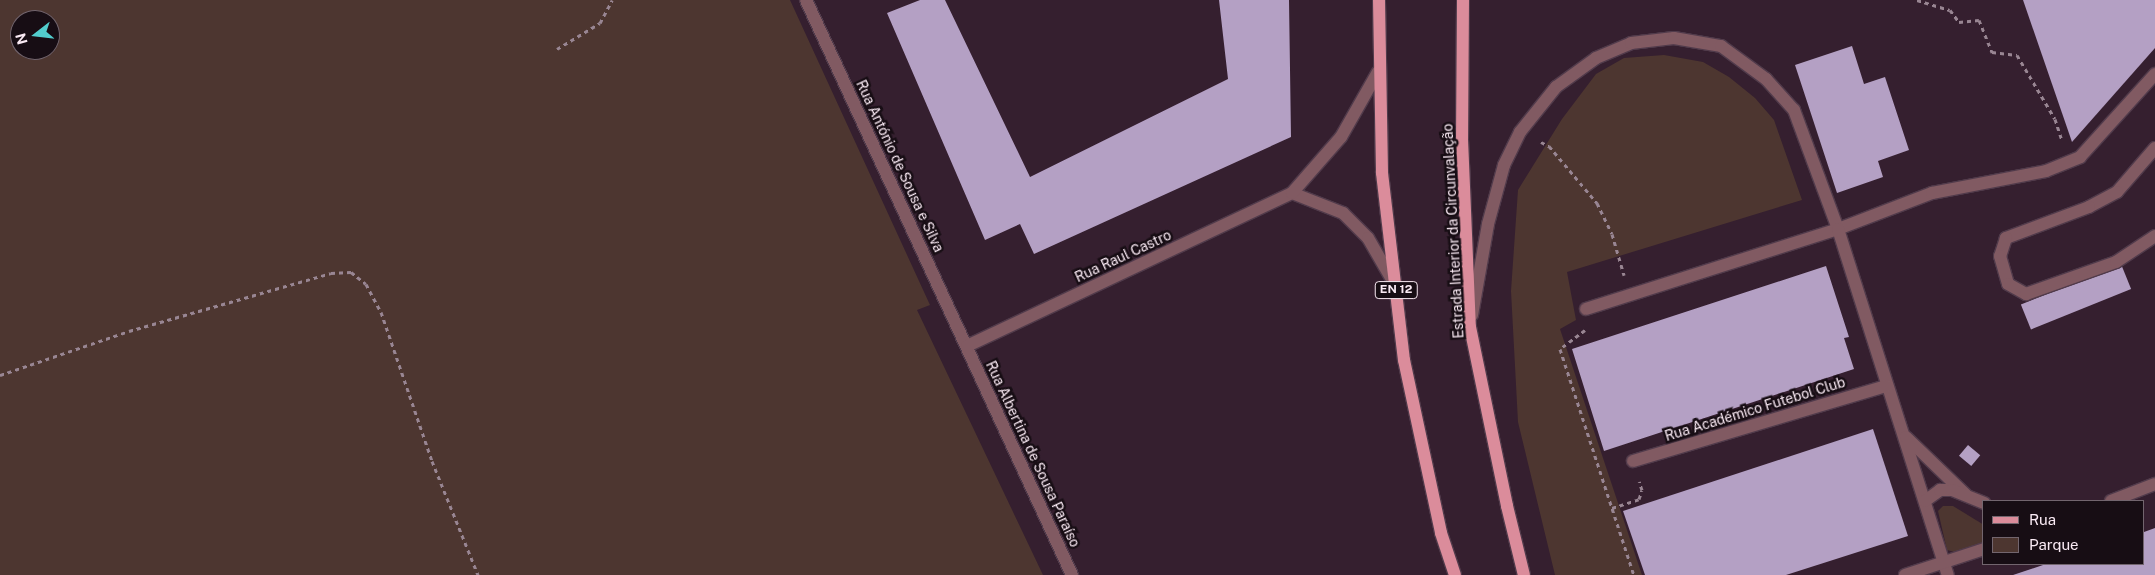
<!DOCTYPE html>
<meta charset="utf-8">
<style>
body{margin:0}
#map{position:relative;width:2155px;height:575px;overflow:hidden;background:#351f2f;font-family:"Public Sans",sans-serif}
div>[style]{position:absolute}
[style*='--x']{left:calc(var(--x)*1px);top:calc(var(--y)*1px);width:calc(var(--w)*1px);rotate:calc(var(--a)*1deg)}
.green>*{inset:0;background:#4d3630}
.building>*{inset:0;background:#b4a0c4;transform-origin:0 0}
.path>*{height:3px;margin-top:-1.5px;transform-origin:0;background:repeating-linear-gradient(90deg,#998693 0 4px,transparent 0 8px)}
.roads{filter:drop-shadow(1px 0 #513b4b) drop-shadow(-1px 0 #513b4b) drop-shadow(0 1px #513b4b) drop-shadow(0 -1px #513b4b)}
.minor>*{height:12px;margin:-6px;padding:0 6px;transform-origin:6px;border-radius:6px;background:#815a62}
.major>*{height:12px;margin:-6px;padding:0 6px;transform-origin:6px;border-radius:6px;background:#db8c9b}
span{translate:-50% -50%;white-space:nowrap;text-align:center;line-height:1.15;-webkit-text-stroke:5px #170d14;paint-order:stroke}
.shield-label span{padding:1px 4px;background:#170d14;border:1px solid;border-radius:4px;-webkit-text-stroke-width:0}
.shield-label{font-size:12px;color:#faeaf4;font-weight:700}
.street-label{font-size:14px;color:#faeaf4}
.legend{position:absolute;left:1982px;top:500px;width:162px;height:65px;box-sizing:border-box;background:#170d14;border:1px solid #72656e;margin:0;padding:6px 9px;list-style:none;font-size:15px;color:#faeaf4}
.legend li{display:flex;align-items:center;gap:10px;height:25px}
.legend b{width:25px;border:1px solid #72656e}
.north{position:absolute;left:10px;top:10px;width:50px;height:50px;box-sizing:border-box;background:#170d14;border:1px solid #72656e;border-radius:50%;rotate:254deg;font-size:14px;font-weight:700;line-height:20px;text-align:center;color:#faeaf4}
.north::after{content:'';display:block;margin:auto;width:18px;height:22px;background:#52cdcd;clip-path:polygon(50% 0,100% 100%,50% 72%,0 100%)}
</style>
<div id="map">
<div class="green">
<div style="clip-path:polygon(evenodd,0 0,790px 0,930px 305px,917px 310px,1043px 575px,0 575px,0 0,20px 20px,50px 20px,50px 50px,20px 50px,20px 20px)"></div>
<div style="clip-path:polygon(1664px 55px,1703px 62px,1729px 77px,1755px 98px,1774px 120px,1802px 200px,1567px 272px,1576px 320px,1560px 329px,1642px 575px,1555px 575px,1518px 422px,1511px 291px,1518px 190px,1562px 119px,1596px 74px,1624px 58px)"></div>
<div style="clip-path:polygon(1943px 506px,1953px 506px,1984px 525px,1984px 544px,1958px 553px,1947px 550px,1938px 511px)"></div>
</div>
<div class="building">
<div style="clip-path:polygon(920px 0,945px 0,1030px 177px,1228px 79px,1219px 0,1289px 0,1291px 137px,1034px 254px,1020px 224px,985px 240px,887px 13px)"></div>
<div style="clip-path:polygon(2023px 0,2155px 0,2155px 48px,2072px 142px)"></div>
<div style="clip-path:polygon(1852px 46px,1864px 84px,1885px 77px,1909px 150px,1878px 161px,1883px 177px,1837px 193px,1795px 65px)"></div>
<div style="left:2121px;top:264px;width:27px;height:108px;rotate:68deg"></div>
<div style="clip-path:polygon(1826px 266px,1849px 337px,1844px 338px,1854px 369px,1604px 451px,1572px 349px)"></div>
<div style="clip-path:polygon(1873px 429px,1908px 536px,1786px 575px,1645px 575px,1623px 511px)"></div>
<div style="left:1968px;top:445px;width:16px;height:14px;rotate:40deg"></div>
<div style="clip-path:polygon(2155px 528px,2155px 575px,2013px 575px,2046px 564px,2144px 564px,2144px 532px)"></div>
</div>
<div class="path">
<div style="--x:1917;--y:0;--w:34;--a:17"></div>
<div style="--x:1950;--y:10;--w:15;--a:53"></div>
<div style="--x:1959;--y:22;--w:20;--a:-6"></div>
<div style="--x:1979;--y:20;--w:35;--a:68"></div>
<div style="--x:1992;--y:52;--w:25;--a:7"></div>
<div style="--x:2017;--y:55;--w:74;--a:59.3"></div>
<div style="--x:2055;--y:119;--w:23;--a:72"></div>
<div style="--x:557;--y:49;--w:50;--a:-31.2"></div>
<div style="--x:600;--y:23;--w:26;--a:-62"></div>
<div style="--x:1541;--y:142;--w:9;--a:27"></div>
<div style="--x:1549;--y:146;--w:75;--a:49.9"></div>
<div style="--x:1597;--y:203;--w:34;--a:64"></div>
<div style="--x:1612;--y:234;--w:43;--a:73.7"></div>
<div style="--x:1585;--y:330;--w:31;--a:143"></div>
<div style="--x:1560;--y:349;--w:238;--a:71.9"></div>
<div style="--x:0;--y:375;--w:136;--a:-18.8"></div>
<div style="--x:129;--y:331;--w:210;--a:-16"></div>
<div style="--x:331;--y:273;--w:20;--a:-3"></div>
<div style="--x:351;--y:272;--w:19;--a:39"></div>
<div style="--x:366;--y:284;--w:32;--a:62"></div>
<div style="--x:381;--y:312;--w:157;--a:71.1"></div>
<div style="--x:432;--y:461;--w:123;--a:68"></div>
<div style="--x:1612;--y:508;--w:28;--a:-18"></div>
<div style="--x:1639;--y:499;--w:9;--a:-72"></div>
<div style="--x:1642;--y:490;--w:9;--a:-108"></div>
</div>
<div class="roads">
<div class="minor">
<div style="--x:806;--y:0;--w:634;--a:65.17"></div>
<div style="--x:2155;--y:148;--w:58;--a:130.8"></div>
<div style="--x:2117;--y:192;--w:32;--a:152"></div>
<div style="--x:2089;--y:207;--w:89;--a:159.5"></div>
<div style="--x:2006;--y:238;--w:19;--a:108"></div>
<div style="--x:2000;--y:256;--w:29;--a:74"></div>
<div style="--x:2008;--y:284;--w:21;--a:29"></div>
<div style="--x:2026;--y:294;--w:96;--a:-19.6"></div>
<div style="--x:2116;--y:262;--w:47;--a:-33.7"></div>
<div style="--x:1292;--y:193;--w:55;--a:21.4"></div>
<div style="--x:1343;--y:213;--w:35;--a:45"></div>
<div style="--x:1368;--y:238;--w:52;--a:60"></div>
<div style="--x:1586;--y:309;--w:264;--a:-17.6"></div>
<div style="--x:1838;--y:229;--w:101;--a:-21"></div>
<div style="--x:1932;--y:193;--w:116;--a:-10.9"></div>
<div style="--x:2046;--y:171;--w:37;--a:-22"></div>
<div style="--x:2080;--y:157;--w:112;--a:-47.9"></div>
<div style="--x:1472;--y:315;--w:92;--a:-80"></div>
<div style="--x:1488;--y:224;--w:61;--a:-74.8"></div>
<div style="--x:1504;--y:165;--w:37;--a:-64"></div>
<div style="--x:1520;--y:132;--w:58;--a:-51.3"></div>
<div style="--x:1556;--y:87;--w:49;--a:-35.9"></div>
<div style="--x:1596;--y:58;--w:38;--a:-23"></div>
<div style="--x:1631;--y:43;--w:43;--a:-6.6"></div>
<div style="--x:1674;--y:38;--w:48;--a:9.7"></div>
<div style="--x:1721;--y:46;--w:56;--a:36.3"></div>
<div style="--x:1766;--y:79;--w:42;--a:47.9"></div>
<div style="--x:1794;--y:110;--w:127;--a:69.7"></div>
<div style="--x:1838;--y:229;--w:363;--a:72.4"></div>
<div style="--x:967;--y:346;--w:359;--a:-25.2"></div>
<div style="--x:1292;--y:193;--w:74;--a:-48.8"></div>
<div style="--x:1341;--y:137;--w:75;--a:-60.4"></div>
<div style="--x:1906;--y:437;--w:83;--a:44"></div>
<div style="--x:1633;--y:461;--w:265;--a:-16.5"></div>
<div style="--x:1925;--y:501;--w:19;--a:-36"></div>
<div style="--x:1940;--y:490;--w:12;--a:0"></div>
<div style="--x:1952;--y:490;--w:35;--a:22"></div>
<div style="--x:2111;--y:501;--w:47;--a:-21.1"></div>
<div style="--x:1905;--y:575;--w:83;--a:-18.2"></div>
</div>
<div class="major">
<div style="--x:1379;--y:0;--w:173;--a:89"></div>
<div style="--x:1382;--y:173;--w:188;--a:83.3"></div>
<div style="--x:1404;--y:360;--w:177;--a:77.9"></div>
<div style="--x:1441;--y:533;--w:44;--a:71.6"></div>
<div style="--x:1463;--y:0;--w:139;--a:90.4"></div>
<div style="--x:1462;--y:139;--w:188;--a:87.6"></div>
<div style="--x:1470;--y:327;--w:183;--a:78.3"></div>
<div style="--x:1507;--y:506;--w:71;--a:76.2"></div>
</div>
</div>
<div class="shield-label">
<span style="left:1396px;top:290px">EN 12</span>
</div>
<div class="street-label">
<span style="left:900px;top:166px;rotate:65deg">Rua António de Sousa e Silva</span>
<span style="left:1453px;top:231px;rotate:-93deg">Estrada Interior da Circunvalação</span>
<span style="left:1123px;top:256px;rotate:-25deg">Rua Raul Castro</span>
<span style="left:1755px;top:409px;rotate:-17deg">Rua Académico Futebol Club</span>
<span style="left:1033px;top:454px;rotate:65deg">Rua Albertina de Sousa Paraíso</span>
</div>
<ul class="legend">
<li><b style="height:6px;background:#db8c9b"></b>Rua</li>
<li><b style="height:14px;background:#4d3630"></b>Parque</li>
</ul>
<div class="north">N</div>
</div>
